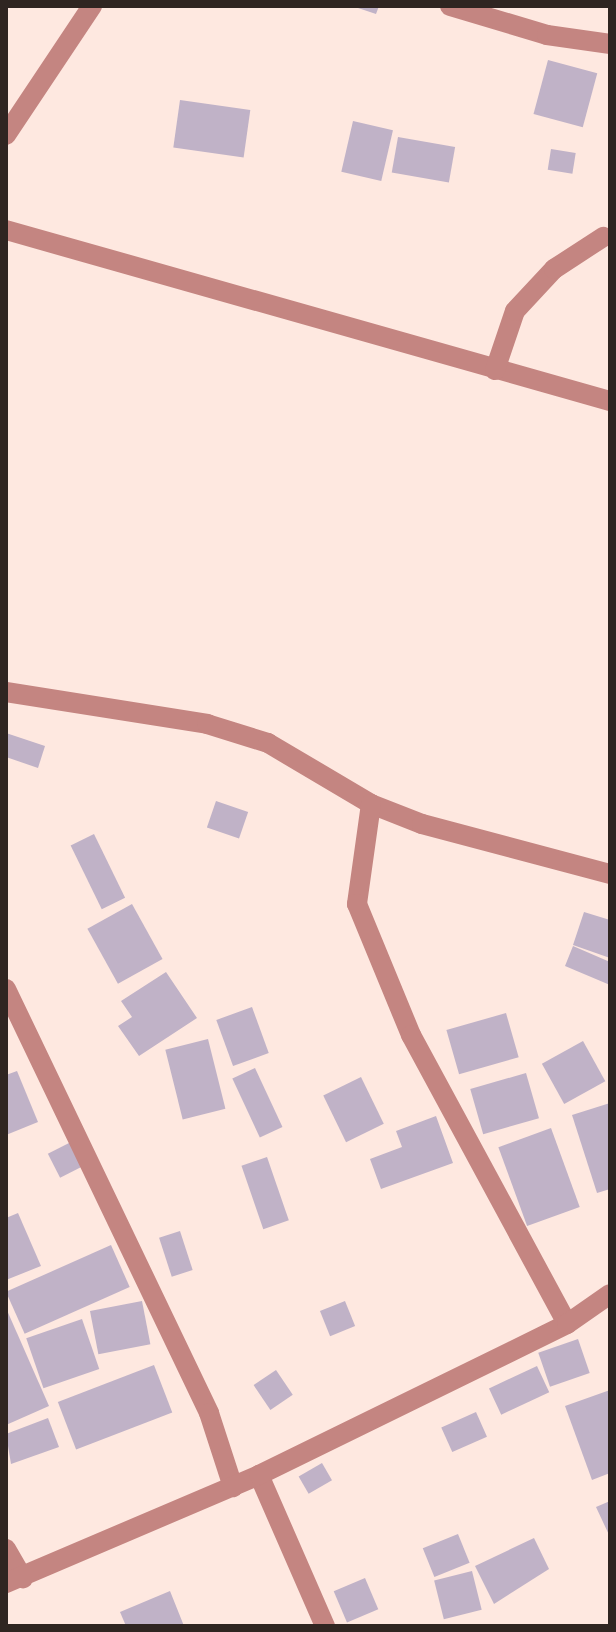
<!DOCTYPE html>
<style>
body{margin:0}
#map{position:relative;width:616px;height:1632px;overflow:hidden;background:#fee8e0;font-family:"DejaVu Sans",sans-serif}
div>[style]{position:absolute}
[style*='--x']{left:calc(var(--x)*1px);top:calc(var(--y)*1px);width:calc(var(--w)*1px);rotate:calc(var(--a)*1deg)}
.building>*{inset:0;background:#c0b2c7;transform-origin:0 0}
.minor>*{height:20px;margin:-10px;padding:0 10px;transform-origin:10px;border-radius:10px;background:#c48581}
span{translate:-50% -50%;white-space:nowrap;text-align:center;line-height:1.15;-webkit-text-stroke:8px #fff;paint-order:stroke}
.frame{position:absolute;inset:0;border:8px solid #2f2521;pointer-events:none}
</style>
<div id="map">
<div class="building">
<div style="clip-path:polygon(352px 6px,379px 6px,376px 14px)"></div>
<div style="left:548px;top:60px;width:51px;height:56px;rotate:15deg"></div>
<div style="left:180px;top:100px;width:71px;height:48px;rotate:8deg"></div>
<div style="left:353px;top:121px;width:41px;height:52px;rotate:13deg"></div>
<div style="left:398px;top:137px;width:58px;height:36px;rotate:10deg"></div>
<div style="left:551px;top:149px;width:25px;height:21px;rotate:9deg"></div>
<div style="clip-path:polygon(6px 733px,45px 746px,38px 768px,6px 757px)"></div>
<div style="left:216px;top:801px;width:34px;height:28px;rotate:19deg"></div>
<div style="left:94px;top:834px;width:71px;height:26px;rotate:64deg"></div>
<div style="left:132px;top:904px;width:63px;height:51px;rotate:61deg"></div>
<div style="clip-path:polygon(584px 912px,610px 920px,610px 958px,573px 945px)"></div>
<div style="clip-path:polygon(573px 946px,610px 962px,610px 985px,565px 966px)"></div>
<div style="clip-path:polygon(166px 972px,197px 1018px,139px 1056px,118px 1026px,132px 1017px,121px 1001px)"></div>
<div style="left:252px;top:1007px;width:49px;height:38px;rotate:70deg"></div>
<div style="left:506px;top:1013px;width:46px;height:62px;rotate:74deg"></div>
<div style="left:208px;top:1039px;width:72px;height:44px;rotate:76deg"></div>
<div style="left:583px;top:1041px;width:46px;height:47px;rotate:61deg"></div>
<div style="left:255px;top:1068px;width:65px;height:25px;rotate:65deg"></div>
<div style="clip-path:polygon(17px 1071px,38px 1122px,6px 1135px,6px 1075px)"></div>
<div style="left:526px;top:1073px;width:47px;height:58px;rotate:74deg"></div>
<div style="left:361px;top:1077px;width:52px;height:42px;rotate:64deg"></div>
<div style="clip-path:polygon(610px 1103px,610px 1189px,597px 1193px,572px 1115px)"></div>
<div style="clip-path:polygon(436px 1116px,453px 1163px,381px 1189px,370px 1159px,402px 1147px,396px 1131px)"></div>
<div style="left:551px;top:1128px;width:84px;height:56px;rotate:70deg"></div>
<div style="left:71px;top:1142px;width:27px;height:26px;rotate:63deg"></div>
<div style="left:267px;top:1157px;width:67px;height:27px;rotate:71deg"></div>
<div style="clip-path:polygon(18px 1213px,41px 1266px,6px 1280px,6px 1218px)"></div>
<div style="left:180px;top:1231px;width:41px;height:22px;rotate:72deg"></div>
<div style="left:111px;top:1245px;width:46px;height:115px;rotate:66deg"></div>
<div style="left:142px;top:1301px;width:44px;height:53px;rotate:79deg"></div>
<div style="left:345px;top:1301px;width:27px;height:27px;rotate:68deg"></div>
<div style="clip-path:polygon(6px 1308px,49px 1406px,6px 1425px)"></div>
<div style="left:82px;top:1319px;width:53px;height:59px;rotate:71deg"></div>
<div style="left:578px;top:1339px;width:36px;height:42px;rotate:71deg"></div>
<div style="left:154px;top:1365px;width:51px;height:103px;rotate:69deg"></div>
<div style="left:537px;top:1366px;width:29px;height:53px;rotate:65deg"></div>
<div style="left:276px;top:1370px;width:30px;height:27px;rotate:56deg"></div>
<div style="clip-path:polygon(610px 1390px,610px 1473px,592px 1480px,565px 1406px)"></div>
<div style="left:476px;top:1412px;width:27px;height:38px;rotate:66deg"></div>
<div style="clip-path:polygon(48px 1418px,59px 1447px,11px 1464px,6px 1434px)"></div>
<div style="left:322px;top:1463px;width:20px;height:27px;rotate:60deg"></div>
<div style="clip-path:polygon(610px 1501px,610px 1537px,596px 1507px)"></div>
<div style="left:458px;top:1534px;width:31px;height:38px;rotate:68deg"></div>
<div style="clip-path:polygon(534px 1538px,549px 1569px,494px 1604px,475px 1566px)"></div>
<div style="left:472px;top:1571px;width:40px;height:39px;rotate:76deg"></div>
<div style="left:365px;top:1578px;width:34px;height:34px;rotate:67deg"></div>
<div style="clip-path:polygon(170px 1591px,184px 1626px,126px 1626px,120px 1612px)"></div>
</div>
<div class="minor">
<div style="--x:450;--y:6;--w:101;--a:16.6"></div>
<div style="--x:547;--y:35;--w:64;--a:8.1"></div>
<div style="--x:6;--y:135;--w:155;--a:-56.3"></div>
<div style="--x:6;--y:230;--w:628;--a:15.81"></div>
<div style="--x:495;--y:370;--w:62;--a:-71.3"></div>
<div style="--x:515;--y:311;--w:57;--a:-47.1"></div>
<div style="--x:554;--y:269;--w:59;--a:-33.1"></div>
<div style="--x:6;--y:692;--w:204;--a:9"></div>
<div style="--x:207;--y:724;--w:64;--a:17.3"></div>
<div style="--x:268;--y:743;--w:120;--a:30.6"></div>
<div style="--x:371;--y:804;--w:55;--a:21.4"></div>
<div style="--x:422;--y:824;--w:195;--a:14.9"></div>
<div style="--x:371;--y:804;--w:101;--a:98"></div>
<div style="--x:357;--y:904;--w:142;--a:67.6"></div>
<div style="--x:411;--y:1035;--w:328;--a:61.6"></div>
<div style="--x:6;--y:989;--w:470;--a:64.4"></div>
<div style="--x:209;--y:1413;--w:78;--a:72"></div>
<div style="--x:259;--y:1475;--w:165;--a:66.4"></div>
<div style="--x:6;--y:1549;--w:34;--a:60"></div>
<div style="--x:6;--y:1583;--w:275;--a:-23.1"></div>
<div style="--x:259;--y:1475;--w:343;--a:-26.1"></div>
<div style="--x:567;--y:1324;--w:52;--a:-34.9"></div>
</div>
<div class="frame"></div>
</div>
